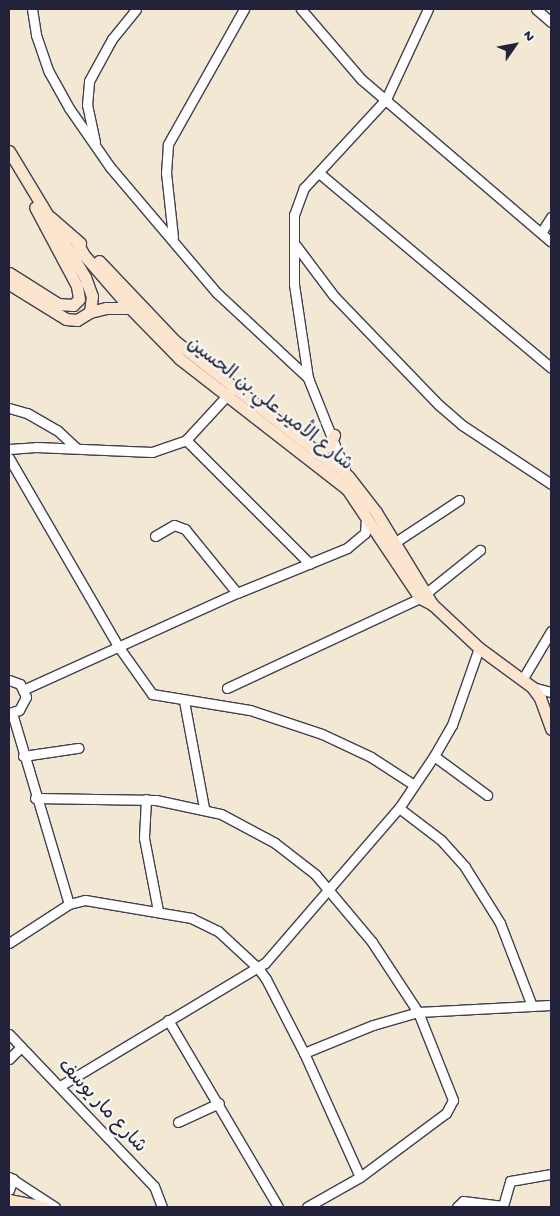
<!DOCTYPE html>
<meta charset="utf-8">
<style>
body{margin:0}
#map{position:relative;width:560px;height:1216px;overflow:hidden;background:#f2e8d3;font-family:"Gochi Hand","Playpen Sans Arabic",sans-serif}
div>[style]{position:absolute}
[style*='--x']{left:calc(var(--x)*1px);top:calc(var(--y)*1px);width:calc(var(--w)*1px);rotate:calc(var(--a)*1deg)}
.roads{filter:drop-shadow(1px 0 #414052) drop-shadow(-1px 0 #414052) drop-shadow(0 1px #414052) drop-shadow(0 -1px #414052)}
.street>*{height:9px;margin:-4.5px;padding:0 4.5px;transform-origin:4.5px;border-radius:4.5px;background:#fff}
.secondary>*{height:11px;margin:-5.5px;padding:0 5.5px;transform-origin:5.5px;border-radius:5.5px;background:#fbe5cf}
span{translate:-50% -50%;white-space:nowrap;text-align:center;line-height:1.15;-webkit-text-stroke:5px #f6f6f2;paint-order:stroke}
.street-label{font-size:19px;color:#22223b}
.frame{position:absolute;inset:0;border:10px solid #22223b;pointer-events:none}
.north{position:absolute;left:490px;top:20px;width:50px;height:50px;-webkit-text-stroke:4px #f6f6f2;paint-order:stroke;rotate:57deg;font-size:14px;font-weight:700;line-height:20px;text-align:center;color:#22223b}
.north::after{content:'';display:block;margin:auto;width:18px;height:22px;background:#22223b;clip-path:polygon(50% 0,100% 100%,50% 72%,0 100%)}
</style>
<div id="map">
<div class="roads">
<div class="street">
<div style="--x:32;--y:9;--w:26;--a:81"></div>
<div style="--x:36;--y:35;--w:39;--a:71"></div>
<div style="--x:49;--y:72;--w:41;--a:60.9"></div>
<div style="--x:69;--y:108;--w:72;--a:55.2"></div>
<div style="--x:110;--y:167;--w:165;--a:49.7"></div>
<div style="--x:217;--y:293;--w:125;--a:43"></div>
<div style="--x:301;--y:9;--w:92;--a:49.4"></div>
<div style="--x:361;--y:79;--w:250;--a:40.6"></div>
<div style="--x:536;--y:9;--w:20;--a:41"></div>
<div style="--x:95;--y:142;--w:38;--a:-102"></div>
<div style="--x:87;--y:105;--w:24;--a:-85"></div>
<div style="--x:89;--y:81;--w:48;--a:-61.3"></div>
<div style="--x:112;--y:39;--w:38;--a:-51"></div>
<div style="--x:319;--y:173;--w:303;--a:40"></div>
<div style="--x:541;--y:233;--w:19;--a:-58"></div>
<div style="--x:173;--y:237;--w:64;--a:-96.2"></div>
<div style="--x:166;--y:173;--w:29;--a:-86"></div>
<div style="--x:168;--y:144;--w:155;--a:-60.6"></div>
<div style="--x:294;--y:243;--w:66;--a:53"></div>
<div style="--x:334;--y:296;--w:151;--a:46.1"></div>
<div style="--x:439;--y:405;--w:30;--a:41"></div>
<div style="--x:462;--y:425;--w:107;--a:33.5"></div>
<div style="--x:9;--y:408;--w:19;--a:16"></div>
<div style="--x:27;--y:413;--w:34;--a:30"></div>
<div style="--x:57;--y:430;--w:26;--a:43"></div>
<div style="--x:186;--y:440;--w:175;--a:45"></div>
<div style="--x:9;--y:449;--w:27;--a:-4"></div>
<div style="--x:36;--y:447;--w:116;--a:2.5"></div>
<div style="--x:152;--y:452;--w:36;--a:-19"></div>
<div style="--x:186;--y:440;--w:67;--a:-47.4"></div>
<div style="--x:9;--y:458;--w:217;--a:59.9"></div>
<div style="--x:118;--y:646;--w:59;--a:54.7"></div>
<div style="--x:152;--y:694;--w:99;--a:9.3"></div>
<div style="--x:250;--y:710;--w:76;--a:18.4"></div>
<div style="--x:322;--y:734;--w:54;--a:25.1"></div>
<div style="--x:371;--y:757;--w:51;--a:33.1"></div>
<div style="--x:348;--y:478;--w:108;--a:-111.8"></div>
<div style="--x:308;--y:378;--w:95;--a:-98.5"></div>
<div style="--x:294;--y:284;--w:69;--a:-90"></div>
<div style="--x:294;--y:215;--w:29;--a:-70"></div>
<div style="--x:304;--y:188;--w:121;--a:-47.3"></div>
<div style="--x:386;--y:99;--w:99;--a:-65"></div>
<div style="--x:155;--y:536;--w:22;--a:-30"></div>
<div style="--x:174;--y:525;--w:12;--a:20"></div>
<div style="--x:185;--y:529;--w:82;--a:50.9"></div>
<div style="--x:394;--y:543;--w:78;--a:-33.5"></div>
<div style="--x:9;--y:680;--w:12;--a:20"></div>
<div style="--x:20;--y:684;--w:14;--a:65"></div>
<div style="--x:26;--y:697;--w:15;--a:118"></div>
<div style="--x:19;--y:710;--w:10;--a:163"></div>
<div style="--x:522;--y:680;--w:57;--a:-59.4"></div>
<div style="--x:532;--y:687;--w:20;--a:15"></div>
<div style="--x:227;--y:688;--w:213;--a:-25"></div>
<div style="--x:420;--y:598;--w:77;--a:-38.7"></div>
<div style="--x:25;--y:689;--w:233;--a:-24.4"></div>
<div style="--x:237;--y:593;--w:119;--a:-22.2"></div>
<div style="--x:347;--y:548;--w:23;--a:-40"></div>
<div style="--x:365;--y:533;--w:16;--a:-86"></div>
<div style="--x:184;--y:701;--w:109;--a:79.4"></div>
<div style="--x:12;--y:713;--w:199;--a:73.4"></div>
<div style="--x:23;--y:756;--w:56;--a:-8.3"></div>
<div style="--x:434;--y:756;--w:66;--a:36.3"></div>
<div style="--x:35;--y:798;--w:121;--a:0.9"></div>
<div style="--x:156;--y:800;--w:66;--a:12.2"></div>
<div style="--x:221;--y:814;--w:61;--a:28.2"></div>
<div style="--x:275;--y:843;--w:51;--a:37.8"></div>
<div style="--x:315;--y:874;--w:89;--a:50"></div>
<div style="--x:372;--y:942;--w:84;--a:56.7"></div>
<div style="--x:418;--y:1012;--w:95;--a:68.3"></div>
<div style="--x:453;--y:1100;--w:15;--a:118"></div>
<div style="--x:446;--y:1113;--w:107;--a:143.3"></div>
<div style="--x:360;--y:1177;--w:61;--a:150.5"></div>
<div style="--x:146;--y:799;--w:39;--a:93"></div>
<div style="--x:144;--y:838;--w:74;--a:79.1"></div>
<div style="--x:399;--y:808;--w:53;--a:37.3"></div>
<div style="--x:441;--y:840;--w:36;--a:48"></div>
<div style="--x:465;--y:867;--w:66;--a:58"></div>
<div style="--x:500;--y:923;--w:89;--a:68.9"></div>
<div style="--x:9;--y:943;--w:72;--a:-33"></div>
<div style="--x:69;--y:904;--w:16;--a:-14"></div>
<div style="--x:85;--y:900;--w:108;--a:9.6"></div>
<div style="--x:191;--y:918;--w:30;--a:26"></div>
<div style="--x:218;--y:931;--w:54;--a:42.8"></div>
<div style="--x:258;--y:968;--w:14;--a:54"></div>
<div style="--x:266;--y:979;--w:83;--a:62.8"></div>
<div style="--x:304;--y:1053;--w:136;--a:65.7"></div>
<div style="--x:168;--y:1020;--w:217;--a:59.5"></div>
<div style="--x:9;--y:1034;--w:210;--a:46.4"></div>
<div style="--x:154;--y:1186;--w:22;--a:69"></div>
<div style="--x:304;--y:1053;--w:74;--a:-22.1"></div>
<div style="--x:373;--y:1025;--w:47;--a:-16.1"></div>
<div style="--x:418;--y:1012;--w:133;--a:-3"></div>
<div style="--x:9;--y:1059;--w:17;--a:-45"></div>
<div style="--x:60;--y:1086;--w:239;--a:-31"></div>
<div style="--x:265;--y:963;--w:205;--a:-49.2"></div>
<div style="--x:399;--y:808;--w:63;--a:-56.1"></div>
<div style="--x:434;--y:756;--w:36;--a:-60"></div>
<div style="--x:452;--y:725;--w:82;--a:-70.7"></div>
<div style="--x:178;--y:1122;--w:45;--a:-24.9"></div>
<div style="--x:9;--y:1177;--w:55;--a:33.1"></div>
<div style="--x:9;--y:1190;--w:12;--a:-70"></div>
<div style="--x:457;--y:1207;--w:8;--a:-45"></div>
<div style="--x:463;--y:1201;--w:40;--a:7.1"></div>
<div style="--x:503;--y:1206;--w:26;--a:-74"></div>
<div style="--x:510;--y:1181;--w:42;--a:-9.7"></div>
</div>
<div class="secondary">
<div style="--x:9;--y:151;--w:147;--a:58.9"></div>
<div style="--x:85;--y:277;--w:20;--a:70"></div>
<div style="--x:92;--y:296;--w:16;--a:97"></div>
<div style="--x:90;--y:312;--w:15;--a:148"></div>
<div style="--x:77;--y:320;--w:11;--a:-175"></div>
<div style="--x:66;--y:319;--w:67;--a:-148.4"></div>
<div style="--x:50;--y:217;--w:40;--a:41"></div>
<div style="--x:75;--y:239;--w:18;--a:61"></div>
<div style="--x:84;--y:255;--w:70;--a:49"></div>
<div style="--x:130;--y:308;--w:71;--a:45.6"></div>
<div style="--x:180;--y:359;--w:212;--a:37.9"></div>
<div style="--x:347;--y:489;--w:131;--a:56.2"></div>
<div style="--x:420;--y:598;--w:13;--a:27"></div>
<div style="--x:432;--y:604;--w:64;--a:43.1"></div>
<div style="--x:479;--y:648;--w:66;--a:36.3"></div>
<div style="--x:532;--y:687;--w:14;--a:54"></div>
<div style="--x:540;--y:698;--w:33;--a:70"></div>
<div style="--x:99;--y:261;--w:110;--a:46.5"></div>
<div style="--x:175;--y:341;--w:219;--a:38"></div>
<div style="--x:348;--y:476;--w:46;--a:52.1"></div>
<div style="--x:376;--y:512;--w:108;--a:58.7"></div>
<div style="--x:9;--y:273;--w:58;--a:32.3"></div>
<div style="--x:58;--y:304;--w:15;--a:4"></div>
<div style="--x:73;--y:305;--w:8;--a:-45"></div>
<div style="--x:79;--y:299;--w:13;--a:-99"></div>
<div style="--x:77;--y:286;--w:89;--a:-118"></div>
<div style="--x:90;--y:312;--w:16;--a:-14"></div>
<div style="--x:106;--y:308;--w:24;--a:0"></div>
<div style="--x:319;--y:452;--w:14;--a:-36"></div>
<div style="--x:330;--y:444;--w:10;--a:-66"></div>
<div style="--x:9;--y:1200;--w:36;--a:11"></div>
</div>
</div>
<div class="street-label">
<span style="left:269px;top:405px;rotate:38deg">شارع الأمير علي بن الحسين</span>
<span style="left:101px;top:1107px;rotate:47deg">شارع مار يوسف</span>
</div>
<div class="frame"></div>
<div class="north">N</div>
</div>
